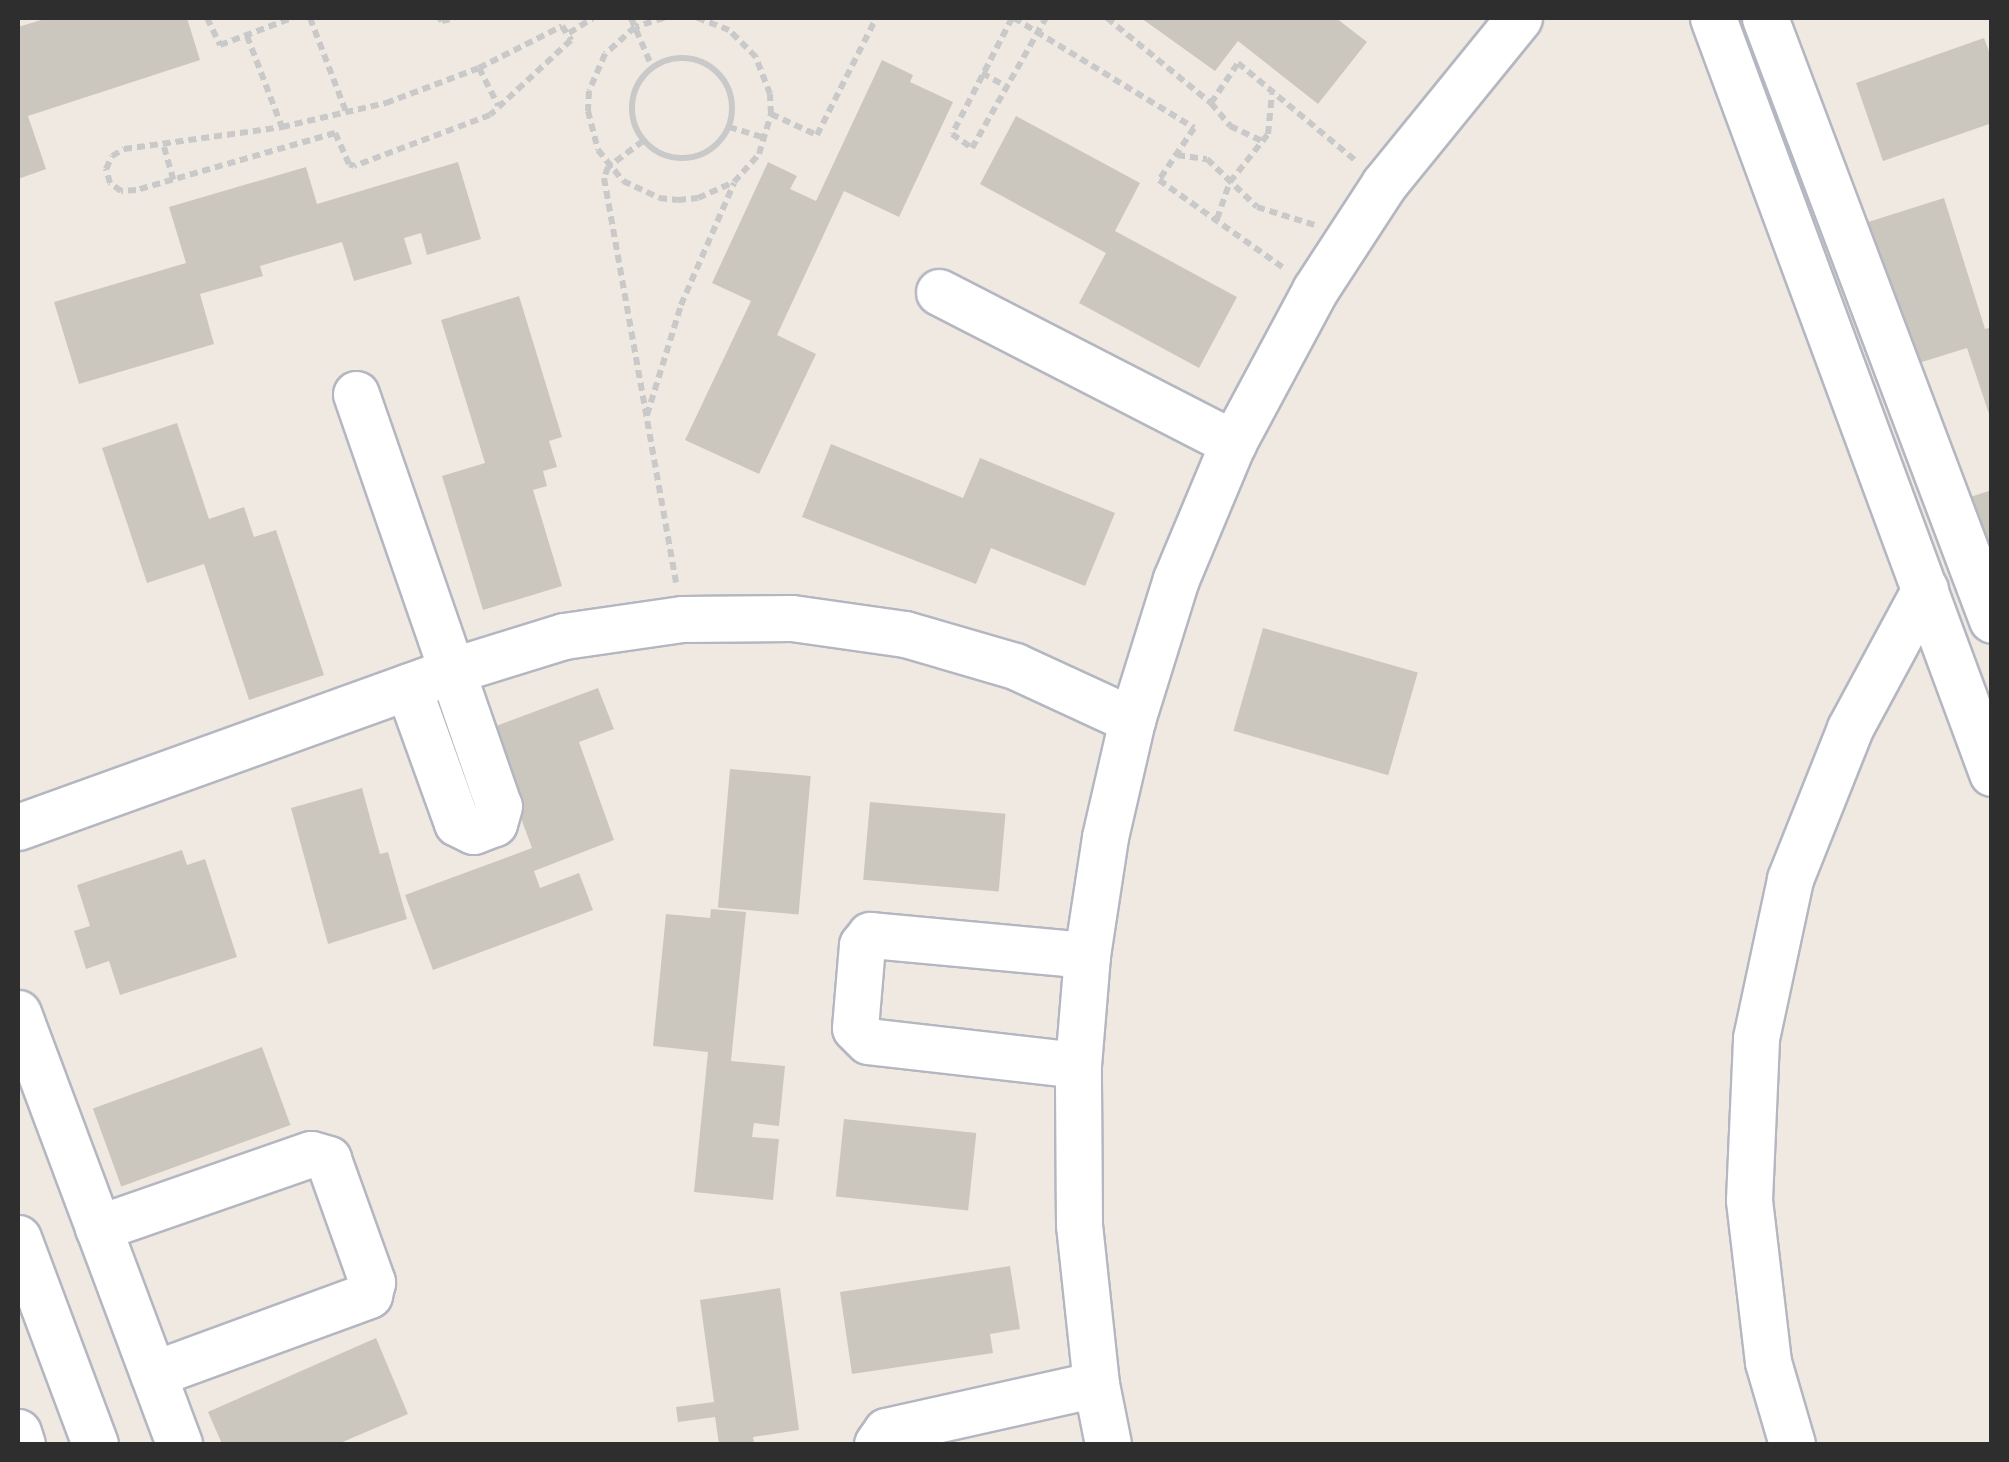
<!DOCTYPE html>
<style>
body{margin:0}
#map{position:relative;width:2009px;height:1462px;overflow:hidden;background:#efe9e1;font-family:"DM Sans",sans-serif}
div>[style]{position:absolute}
[style*='--x']{left:calc(var(--x)*1px);top:calc(var(--y)*1px);width:calc(var(--w)*1px);rotate:calc(var(--a)*1deg)}
.building>*{inset:0;background:#cbc7bf;transform-origin:0 0}
.path>*{height:6px;margin-top:-3px;transform-origin:0;background:repeating-linear-gradient(90deg,#c9c9c9 0 8px,transparent 0 13px)}
.path>.ring{margin:-3px;padding:0;box-sizing:content-box;background:none;border:6px solid #c9c9c9;border-radius:50%}
.roads{filter:drop-shadow(2px 0 #b4b7c1) drop-shadow(-2px 0 #b4b7c1) drop-shadow(0 2px #b4b7c1) drop-shadow(0 -2px #b4b7c1)}
.minor>*{height:45px;margin:-22.5px;padding:0 22.5px;transform-origin:22.5px;border-radius:22.5px;background:#fff}
span{translate:-50% -50%;white-space:nowrap;text-align:center;line-height:1.15;-webkit-text-stroke:8px #fff;paint-order:stroke}
.frame{position:absolute;inset:0;border:20px solid #2e2e2e;pointer-events:none}
</style>
<div id="map">
<div class="building">
<div style="clip-path:polygon(48px 18px,187px 18px,200px 60px,28px 116px,46px 169px,18px 179px,18px 27px)"></div>
<div style="clip-path:polygon(1141px 18px,1336px 18px,1367px 42px,1318px 104px,1238px 41px,1215px 71px)"></div>
<div style="clip-path:polygon(1984px 38px,1992px 59px,1992px 123px,1883px 161px,1856px 83px)"></div>
<div style="clip-path:polygon(882px 60px,913px 75px,910px 82px,953px 102px,899px 217px,844px 191px,777px 335px,816px 354px,759px 474px,685px 440px,751px 301px,712px 283px,768px 162px,797px 176px,790px 189px,816px 201px)"></div>
<div style="clip-path:polygon(1016px 116px,1140px 183px,1115px 231px,1237px 297px,1199px 368px,1079px 303px,1106px 253px,980px 184px)"></div>
<div style="clip-path:polygon(458px 162px,481px 239px,427px 255px,421px 233px,404px 238px,412px 264px,354px 281px,342px 242px,260px 266px,263px 276px,200px 294px,214px 344px,79px 384px,54px 302px,186px 263px,169px 207px,306px 167px,317px 204px)"></div>
<div style="clip-path:polygon(1944px 198px,1985px 329px,1992px 327px,1992px 423px,1967px 348px,1909px 366px,1865px 223px)"></div>
<div style="clip-path:polygon(519px 296px,562px 437px,549px 441px,557px 467px,543px 471px,547px 486px,533px 490px,562px 586px,483px 610px,442px 476px,485px 463px,441px 320px)"></div>
<div style="clip-path:polygon(177px 423px,209px 519px,244px 507px,254px 537px,276px 530px,324px 675px,249px 700px,204px 564px,147px 583px,102px 448px)"></div>
<div style="clip-path:polygon(831px 444px,963px 498px,980px 458px,1115px 513px,1085px 586px,991px 548px,976px 584px,802px 517px)"></div>
<div style="clip-path:polygon(1992px 490px,1992px 575px,1967px 498px)"></div>
<div style="left:1263px;top:628px;width:161px;height:107px;rotate:16deg"></div>
<div style="clip-path:polygon(598px 688px,614px 729px,579px 742px,614px 840px,534px 871px,540px 888px,579px 873px,593px 910px,433px 970px,405px 895px,532px 848px,488px 729px)"></div>
<div style="left:730px;top:769px;width:81px;height:139px;rotate:5deg"></div>
<div style="clip-path:polygon(362px 788px,380px 854px,388px 852px,407px 919px,328px 944px,291px 808px)"></div>
<div style="left:870px;top:802px;width:136px;height:78px;rotate:5deg"></div>
<div style="clip-path:polygon(182px 850px,187px 865px,205px 859px,237px 957px,120px 995px,109px 961px,86px 969px,74px 931px,90px 926px,77px 885px)"></div>
<div style="clip-path:polygon(711px 909px,746px 912px,731px 1061px,785px 1066px,779px 1126px,754px 1123px,752px 1137px,779px 1139px,773px 1200px,694px 1192px,708px 1052px,653px 1046px,666px 914px,710px 918px)"></div>
<div style="left:262px;top:1047px;width:83px;height:180px;rotate:70deg"></div>
<div style="left:844px;top:1119px;width:133px;height:78px;rotate:6deg"></div>
<div style="clip-path:polygon(1010px 1266px,1020px 1329px,990px 1334px,993px 1353px,852px 1374px,840px 1292px)"></div>
<div style="clip-path:polygon(780px 1288px,799px 1430px,753px 1437px,754px 1444px,719px 1444px,715px 1417px,678px 1422px,676px 1407px,714px 1402px,700px 1300px)"></div>
<div style="clip-path:polygon(376px 1338px,408px 1414px,338px 1444px,222px 1444px,208px 1412px)"></div>
</div>
<div class="path">
<div style="--x:207;--y:18;--w:30;--a:64"></div>
<div style="--x:220;--y:45;--w:77;--a:-20.6"></div>
<div style="--x:310;--y:18;--w:101;--a:69"></div>
<div style="--x:439;--y:18;--w:4;--a:45"></div>
<div style="--x:442;--y:21;--w:13;--a:-13"></div>
<div style="--x:631;--y:18;--w:53;--a:66.8"></div>
<div style="--x:664;--y:18;--w:30;--a:163"></div>
<div style="--x:635;--y:27;--w:40;--a:138"></div>
<div style="--x:605;--y:54;--w:40;--a:113.4"></div>
<div style="--x:589;--y:91;--w:20;--a:93"></div>
<div style="--x:588;--y:111;--w:40;--a:75.6"></div>
<div style="--x:598;--y:150;--w:40;--a:51"></div>
<div style="--x:623;--y:181;--w:40;--a:25"></div>
<div style="--x:659;--y:198;--w:19;--a:6"></div>
<div style="--x:678;--y:200;--w:20;--a:-6"></div>
<div style="--x:698;--y:198;--w:39;--a:-24"></div>
<div style="--x:734;--y:182;--w:38;--a:-48"></div>
<div style="--x:759;--y:154;--w:42;--a:-73.3"></div>
<div style="--x:771;--y:114;--w:20;--a:-93"></div>
<div style="--x:770;--y:94;--w:40;--a:-111"></div>
<div style="--x:756;--y:57;--w:38;--a:-135"></div>
<div style="--x:729;--y:30;--w:34;--a:-159"></div>
<div style="--x:1012;--y:18;--w:131;--a:117.3"></div>
<div style="--x:952;--y:134;--w:24;--a:35"></div>
<div style="--x:972;--y:148;--w:150;--a:-60.4"></div>
<div style="--x:1014;--y:18;--w:211;--a:31.4"></div>
<div style="--x:1194;--y:128;--w:63;--a:123.9"></div>
<div style="--x:1159;--y:180;--w:154;--a:35.2"></div>
<div style="--x:1107;--y:18;--w:134;--a:39.3"></div>
<div style="--x:1211;--y:103;--w:48;--a:-56"></div>
<div style="--x:1238;--y:63;--w:153;--a:39.7"></div>
<div style="--x:562;--y:26;--w:17;--a:57"></div>
<div style="--x:571;--y:40;--w:110;--a:137.2"></div>
<div style="--x:490;--y:115;--w:145;--a:159.4"></div>
<div style="--x:354;--y:166;--w:5;--a:-158"></div>
<div style="--x:349;--y:164;--w:34;--a:-114"></div>
<div style="--x:335;--y:133;--w:207;--a:164"></div>
<div style="--x:136;--y:190;--w:15;--a:176"></div>
<div style="--x:121;--y:191;--w:14;--a:-144"></div>
<div style="--x:110;--y:183;--w:15;--a:-106"></div>
<div style="--x:106;--y:169;--w:14;--a:-65"></div>
<div style="--x:112;--y:156;--w:14;--a:-30"></div>
<div style="--x:124;--y:149;--w:160;--a:-7.9"></div>
<div style="--x:282;--y:127;--w:107;--a:-13"></div>
<div style="--x:386;--y:103;--w:99;--a:-20.6"></div>
<div style="--x:479;--y:68;--w:93;--a:-26.8"></div>
<div style="--x:569;--y:33;--w:28;--a:-32"></div>
<div style="--x:247;--y:36;--w:97;--a:69"></div>
<div class="ring" style="left:632px;top:58px;width:94px;height:94px"></div>
<div style="--x:479;--y:68;--w:42;--a:62.8"></div>
<div style="--x:982;--y:73;--w:29;--a:29"></div>
<div style="--x:1211;--y:103;--w:30;--a:50"></div>
<div style="--x:1230;--y:126;--w:35;--a:25"></div>
<div style="--x:771;--y:114;--w:51;--a:24.5"></div>
<div style="--x:817;--y:135;--w:131;--a:-63.2"></div>
<div style="--x:729;--y:127;--w:39;--a:17"></div>
<div style="--x:643;--y:141;--w:44;--a:143.4"></div>
<div style="--x:608;--y:167;--w:12;--a:110"></div>
<div style="--x:604;--y:178;--w:411;--a:79.9"></div>
<div style="--x:164;--y:147;--w:35;--a:74"></div>
<div style="--x:1177;--y:155;--w:30;--a:8"></div>
<div style="--x:1207;--y:159;--w:69;--a:43.8"></div>
<div style="--x:1257;--y:207;--w:61;--a:17.2"></div>
<div style="--x:1217;--y:219;--w:39;--a:-71"></div>
<div style="--x:1230;--y:182;--w:61;--a:-51.6"></div>
<div style="--x:1268;--y:134;--w:40;--a:-84.3"></div>
<div style="--x:647;--y:415;--w:115;--a:-72.8"></div>
<div style="--x:681;--y:305;--w:133;--a:-66.5"></div>
</div>
<div class="roads">
<div class="minor">
<div style="--x:1713;--y:18;--w:805;--a:69.72"></div>
<div style="--x:1765;--y:18;--w:643;--a:69.34"></div>
<div style="--x:939;--y:292;--w:331;--a:27.2"></div>
<div style="--x:356;--y:394;--w:436;--a:70.9"></div>
<div style="--x:499;--y:806;--w:18;--a:106"></div>
<div style="--x:494;--y:823;--w:22;--a:159"></div>
<div style="--x:473;--y:831;--w:18;--a:-153"></div>
<div style="--x:457;--y:823;--w:145;--a:-109.8"></div>
<div style="--x:18;--y:827;--w:463;--a:-19.8"></div>
<div style="--x:454;--y:670;--w:115;--a:-17.2"></div>
<div style="--x:564;--y:636;--w:119;--a:-8.2"></div>
<div style="--x:682;--y:619;--w:110;--a:-0.5"></div>
<div style="--x:792;--y:618;--w:114;--a:8.1"></div>
<div style="--x:905;--y:634;--w:115;--a:16.2"></div>
<div style="--x:1015;--y:666;--w:129;--a:24.8"></div>
<div style="--x:18;--y:1013;--w:460;--a:69.5"></div>
<div style="--x:1078;--y:1065;--w:211;--a:-173.5"></div>
<div style="--x:868;--y:1041;--w:18;--a:-135"></div>
<div style="--x:855;--y:1028;--w:83;--a:-85.2"></div>
<div style="--x:862;--y:945;--w:13;--a:-51"></div>
<div style="--x:870;--y:935;--w:218;--a:5.3"></div>
<div style="--x:98;--y:1228;--w:225;--a:-19.2"></div>
<div style="--x:311;--y:1154;--w:18;--a:16"></div>
<div style="--x:328;--y:1159;--w:131;--a:70.3"></div>
<div style="--x:372;--y:1282;--w:13;--a:103"></div>
<div style="--x:369;--y:1295;--w:230;--a:159.9"></div>
<div style="--x:18;--y:1238;--w:220;--a:69.5"></div>
<div style="--x:18;--y:1432;--w:13;--a:72"></div>
<div style="--x:877;--y:1444;--w:16;--a:-55"></div>
<div style="--x:886;--y:1431;--w:215;--a:-12.6"></div>
<div style="--x:1108;--y:1444;--w:61;--a:-101.3"></div>
<div style="--x:1096;--y:1384;--w:160;--a:-96.1"></div>
<div style="--x:1079;--y:1225;--w:160;--a:-90.4"></div>
<div style="--x:1078;--y:1065;--w:110;--a:-85.3"></div>
<div style="--x:1087;--y:955;--w:119;--a:-81.3"></div>
<div style="--x:1105;--y:837;--w:120;--a:-77"></div>
<div style="--x:1132;--y:720;--w:148;--a:-72.7"></div>
<div style="--x:1176;--y:579;--w:147;--a:-67.3"></div>
<div style="--x:1233;--y:443;--w:174;--a:-61.8"></div>
<div style="--x:1315;--y:290;--w:126;--a:-56.9"></div>
<div style="--x:1384;--y:184;--w:214;--a:-50.9"></div>
<div style="--x:1792;--y:1444;--w:85;--a:-106.3"></div>
<div style="--x:1768;--y:1362;--w:163;--a:-96.7"></div>
<div style="--x:1749;--y:1200;--w:162;--a:-87.5"></div>
<div style="--x:1756;--y:1038;--w:163;--a:-77.9"></div>
<div style="--x:1790;--y:879;--w:162;--a:-68.3"></div>
<div style="--x:1850;--y:728;--w:158;--a:-61.7"></div>
</div>
</div>
<div class="frame"></div>
</div>
